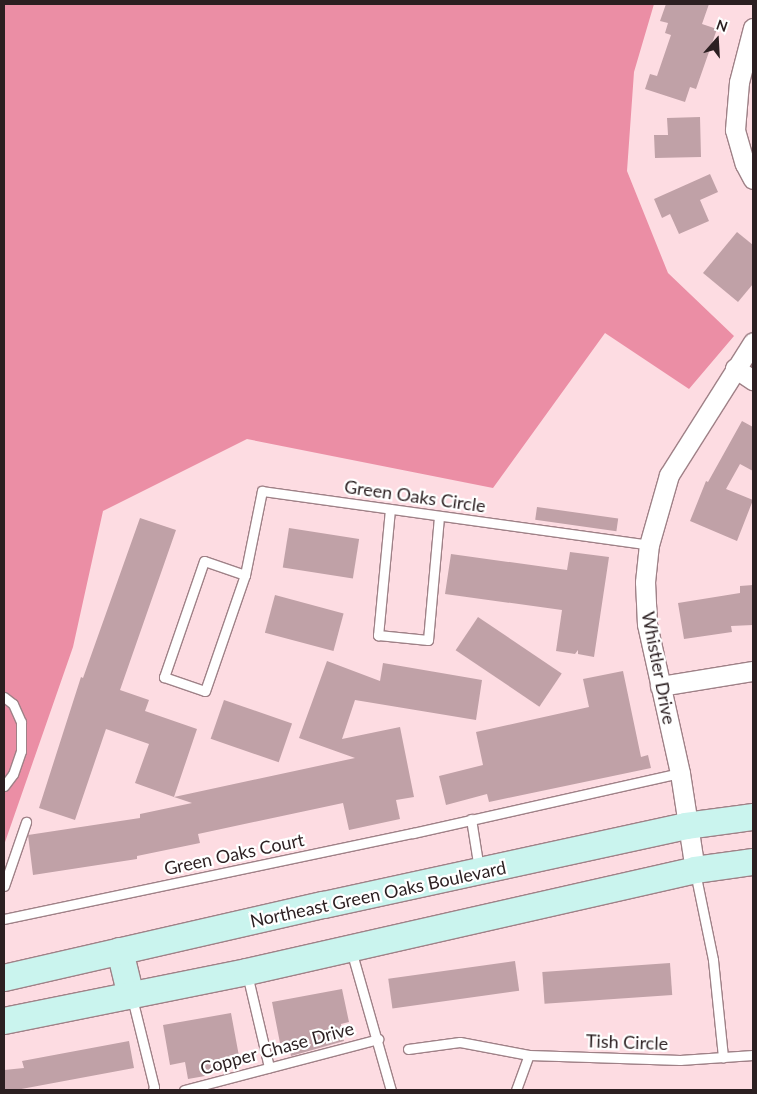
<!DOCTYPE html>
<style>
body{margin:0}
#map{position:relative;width:757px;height:1094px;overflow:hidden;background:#fddce2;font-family:Lato,sans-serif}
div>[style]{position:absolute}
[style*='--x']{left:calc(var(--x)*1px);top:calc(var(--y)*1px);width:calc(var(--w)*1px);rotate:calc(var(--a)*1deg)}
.forest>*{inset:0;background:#eb8ea5}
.building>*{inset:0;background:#c0a1a7;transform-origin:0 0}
.roads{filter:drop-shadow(1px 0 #9f8187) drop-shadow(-1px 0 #9f8187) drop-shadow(0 1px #9f8187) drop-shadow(0 -1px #9f8187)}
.service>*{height:9px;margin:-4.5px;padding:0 4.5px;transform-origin:4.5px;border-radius:4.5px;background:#fff}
.minor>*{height:19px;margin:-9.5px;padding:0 9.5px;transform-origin:9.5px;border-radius:9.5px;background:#fff}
.secondary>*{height:26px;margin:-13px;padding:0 13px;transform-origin:13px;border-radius:13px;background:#caf4ee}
span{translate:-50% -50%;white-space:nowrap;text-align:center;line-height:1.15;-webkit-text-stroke:4.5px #fff;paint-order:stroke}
.street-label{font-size:18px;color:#2b1f21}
.frame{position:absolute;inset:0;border:5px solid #2b1f21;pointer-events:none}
.north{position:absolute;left:692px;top:15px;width:50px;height:50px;-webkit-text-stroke:4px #fff;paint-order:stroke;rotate:19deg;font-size:14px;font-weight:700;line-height:20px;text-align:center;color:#2b1f21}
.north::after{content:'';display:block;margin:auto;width:18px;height:22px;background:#2b1f21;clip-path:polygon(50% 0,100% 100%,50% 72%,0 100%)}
</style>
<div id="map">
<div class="forest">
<div style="clip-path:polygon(5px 4px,654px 4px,634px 72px,627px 171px,668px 273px,734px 336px,689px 389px,605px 333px,493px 488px,247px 439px,103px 511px,73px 647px,4px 845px)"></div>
</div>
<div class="building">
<div style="clip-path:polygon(666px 4px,709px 4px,702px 24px,717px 29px,696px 89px,690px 87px,685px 102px,645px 89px,650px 74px,657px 76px,671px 35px,665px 33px,668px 23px,660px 21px)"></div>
<div style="clip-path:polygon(700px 117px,701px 157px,655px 158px,654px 135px,668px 135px,667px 118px)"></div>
<div style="clip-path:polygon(710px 174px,718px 192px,700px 200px,709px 221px,679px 234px,670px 214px,662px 218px,654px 199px)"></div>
<div style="clip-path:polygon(737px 232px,753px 245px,753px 284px,738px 302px,703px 273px)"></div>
<div style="clip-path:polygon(742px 421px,753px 427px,753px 471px,740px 464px,726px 489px,753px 500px,737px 541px,690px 521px,706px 481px,708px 482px)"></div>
<div style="left:537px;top:507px;width:82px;height:13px;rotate:8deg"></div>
<div style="clip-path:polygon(140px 518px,176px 530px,120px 690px,149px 700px,145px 711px,197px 729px,174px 797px,135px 783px,149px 744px,106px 729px,75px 820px,39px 808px,81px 677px,83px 678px)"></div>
<div style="left:289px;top:528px;width:71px;height:40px;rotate:9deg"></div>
<div style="clip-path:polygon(570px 552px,609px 557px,594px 657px,578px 654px,578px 650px,575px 654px,556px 651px,562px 610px,445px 594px,451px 554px,567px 570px)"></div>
<div style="clip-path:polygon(753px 585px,753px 625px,731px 626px,732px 632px,684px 639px,678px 603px,740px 593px,740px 586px)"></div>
<div style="left:275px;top:595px;width:71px;height:39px;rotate:15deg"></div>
<div style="left:478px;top:617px;width:101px;height:40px;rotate:34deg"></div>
<div style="clip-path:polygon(327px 661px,380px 681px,383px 663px,482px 680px,476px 720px,355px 700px,342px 739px,400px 727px,414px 797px,396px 800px,400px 819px,349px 830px,343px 803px,198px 834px,200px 843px,137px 856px,137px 859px,33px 875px,28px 835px,140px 818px,140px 814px,192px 803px,174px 797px,355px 758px,299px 738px)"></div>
<div style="clip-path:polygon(623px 671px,641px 757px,648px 755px,651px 768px,489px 802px,487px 794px,446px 805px,439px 776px,483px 765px,476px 732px,589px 707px,583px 679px)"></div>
<div style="left:224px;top:700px;width:72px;height:41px;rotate:19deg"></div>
<div style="left:515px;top:961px;width:30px;height:128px;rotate:82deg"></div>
<div style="left:670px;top:963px;width:32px;height:128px;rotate:86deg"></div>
<div style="clip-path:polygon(342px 989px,349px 1022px,341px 1024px,344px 1041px,291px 1056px,288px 1042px,280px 1043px,272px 1002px)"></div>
<div style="clip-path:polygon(231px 1013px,241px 1067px,205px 1073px,205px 1076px,188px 1079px,185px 1062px,170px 1065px,163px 1025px)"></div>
<div style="clip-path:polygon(129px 1041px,134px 1068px,16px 1090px,4px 1090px,4px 1070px,24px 1068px,22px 1061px)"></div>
</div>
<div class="roads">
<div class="service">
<div style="--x:390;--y:509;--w:127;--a:95.4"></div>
<div style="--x:378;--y:635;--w:50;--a:5.7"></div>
<div style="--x:428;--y:640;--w:124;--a:-84.9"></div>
<div style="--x:245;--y:575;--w:43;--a:-161.1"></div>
<div style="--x:204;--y:561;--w:123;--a:109"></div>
<div style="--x:164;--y:677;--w:43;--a:18.9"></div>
<div style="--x:205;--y:691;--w:123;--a:-71"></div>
<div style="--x:245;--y:575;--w:86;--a:-78.6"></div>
<div style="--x:262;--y:491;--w:391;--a:7.9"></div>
<div style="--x:4;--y:697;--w:11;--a:38"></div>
<div style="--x:13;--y:704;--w:20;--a:66"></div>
<div style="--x:21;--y:722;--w:29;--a:90"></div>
<div style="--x:21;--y:751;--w:24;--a:109"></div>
<div style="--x:13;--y:774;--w:15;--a:127"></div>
<div style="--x:471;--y:819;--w:51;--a:80.9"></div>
<div style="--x:695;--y:872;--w:90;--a:78.4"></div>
<div style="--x:713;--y:960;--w:98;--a:84.1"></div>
<div style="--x:4;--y:886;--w:68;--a:-71"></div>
<div style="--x:4;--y:919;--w:418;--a:-11.9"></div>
<div style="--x:413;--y:833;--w:274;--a:-12.7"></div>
<div style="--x:351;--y:950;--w:146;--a:74.1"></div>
<div style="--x:247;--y:974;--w:96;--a:76.7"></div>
<div style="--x:132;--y:998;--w:92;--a:76.1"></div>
<div style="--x:154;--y:1087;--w:3;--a:108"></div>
<div style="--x:408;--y:1049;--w:52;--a:-7.7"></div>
<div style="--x:460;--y:1042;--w:70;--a:10.7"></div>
<div style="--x:529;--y:1055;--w:151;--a:1.9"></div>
<div style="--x:680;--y:1060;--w:73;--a:-3.9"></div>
<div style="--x:184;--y:1090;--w:201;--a:-14.7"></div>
<div style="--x:516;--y:1090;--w:37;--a:-70"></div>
</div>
<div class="minor">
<div style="--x:753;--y:28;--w:56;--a:104.5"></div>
<div style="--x:739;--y:82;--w:48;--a:94.8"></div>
<div style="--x:735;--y:130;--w:35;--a:74"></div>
<div style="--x:745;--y:164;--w:17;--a:62"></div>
<div style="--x:735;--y:368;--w:22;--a:34"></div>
<div style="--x:660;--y:686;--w:94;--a:-9.2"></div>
<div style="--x:695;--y:870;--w:98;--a:-98.8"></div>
<div style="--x:680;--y:773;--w:153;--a:-102.5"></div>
<div style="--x:647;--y:624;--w:42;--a:-92.7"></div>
<div style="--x:645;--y:582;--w:37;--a:-84"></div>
<div style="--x:649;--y:545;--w:73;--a:-74.1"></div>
<div style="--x:669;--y:475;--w:157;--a:-57.7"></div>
</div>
<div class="secondary">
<div style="--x:120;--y:951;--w:46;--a:76.3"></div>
<div style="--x:4;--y:978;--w:328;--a:-12.9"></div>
<div style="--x:324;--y:905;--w:371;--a:-12.3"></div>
<div style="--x:686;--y:826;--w:68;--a:-7.7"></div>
<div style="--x:4;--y:1021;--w:248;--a:-11.4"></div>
<div style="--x:247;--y:972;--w:459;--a:-12.8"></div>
<div style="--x:695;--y:870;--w:59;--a:-7.9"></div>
</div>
</div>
<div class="street-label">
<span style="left:415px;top:496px;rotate:8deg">Green Oaks Circle</span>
<span style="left:659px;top:668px;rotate:79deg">Whistler Drive</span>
<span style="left:234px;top:854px;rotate:-12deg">Green Oaks Court</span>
<span style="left:378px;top:894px;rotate:-12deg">Northeast Green Oaks Boulevard</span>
<span style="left:627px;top:1042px;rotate:2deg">Tish Circle</span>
<span style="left:277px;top:1048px;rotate:-15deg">Copper Chase Drive</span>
</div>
<div class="frame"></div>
<div class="north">N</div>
</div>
